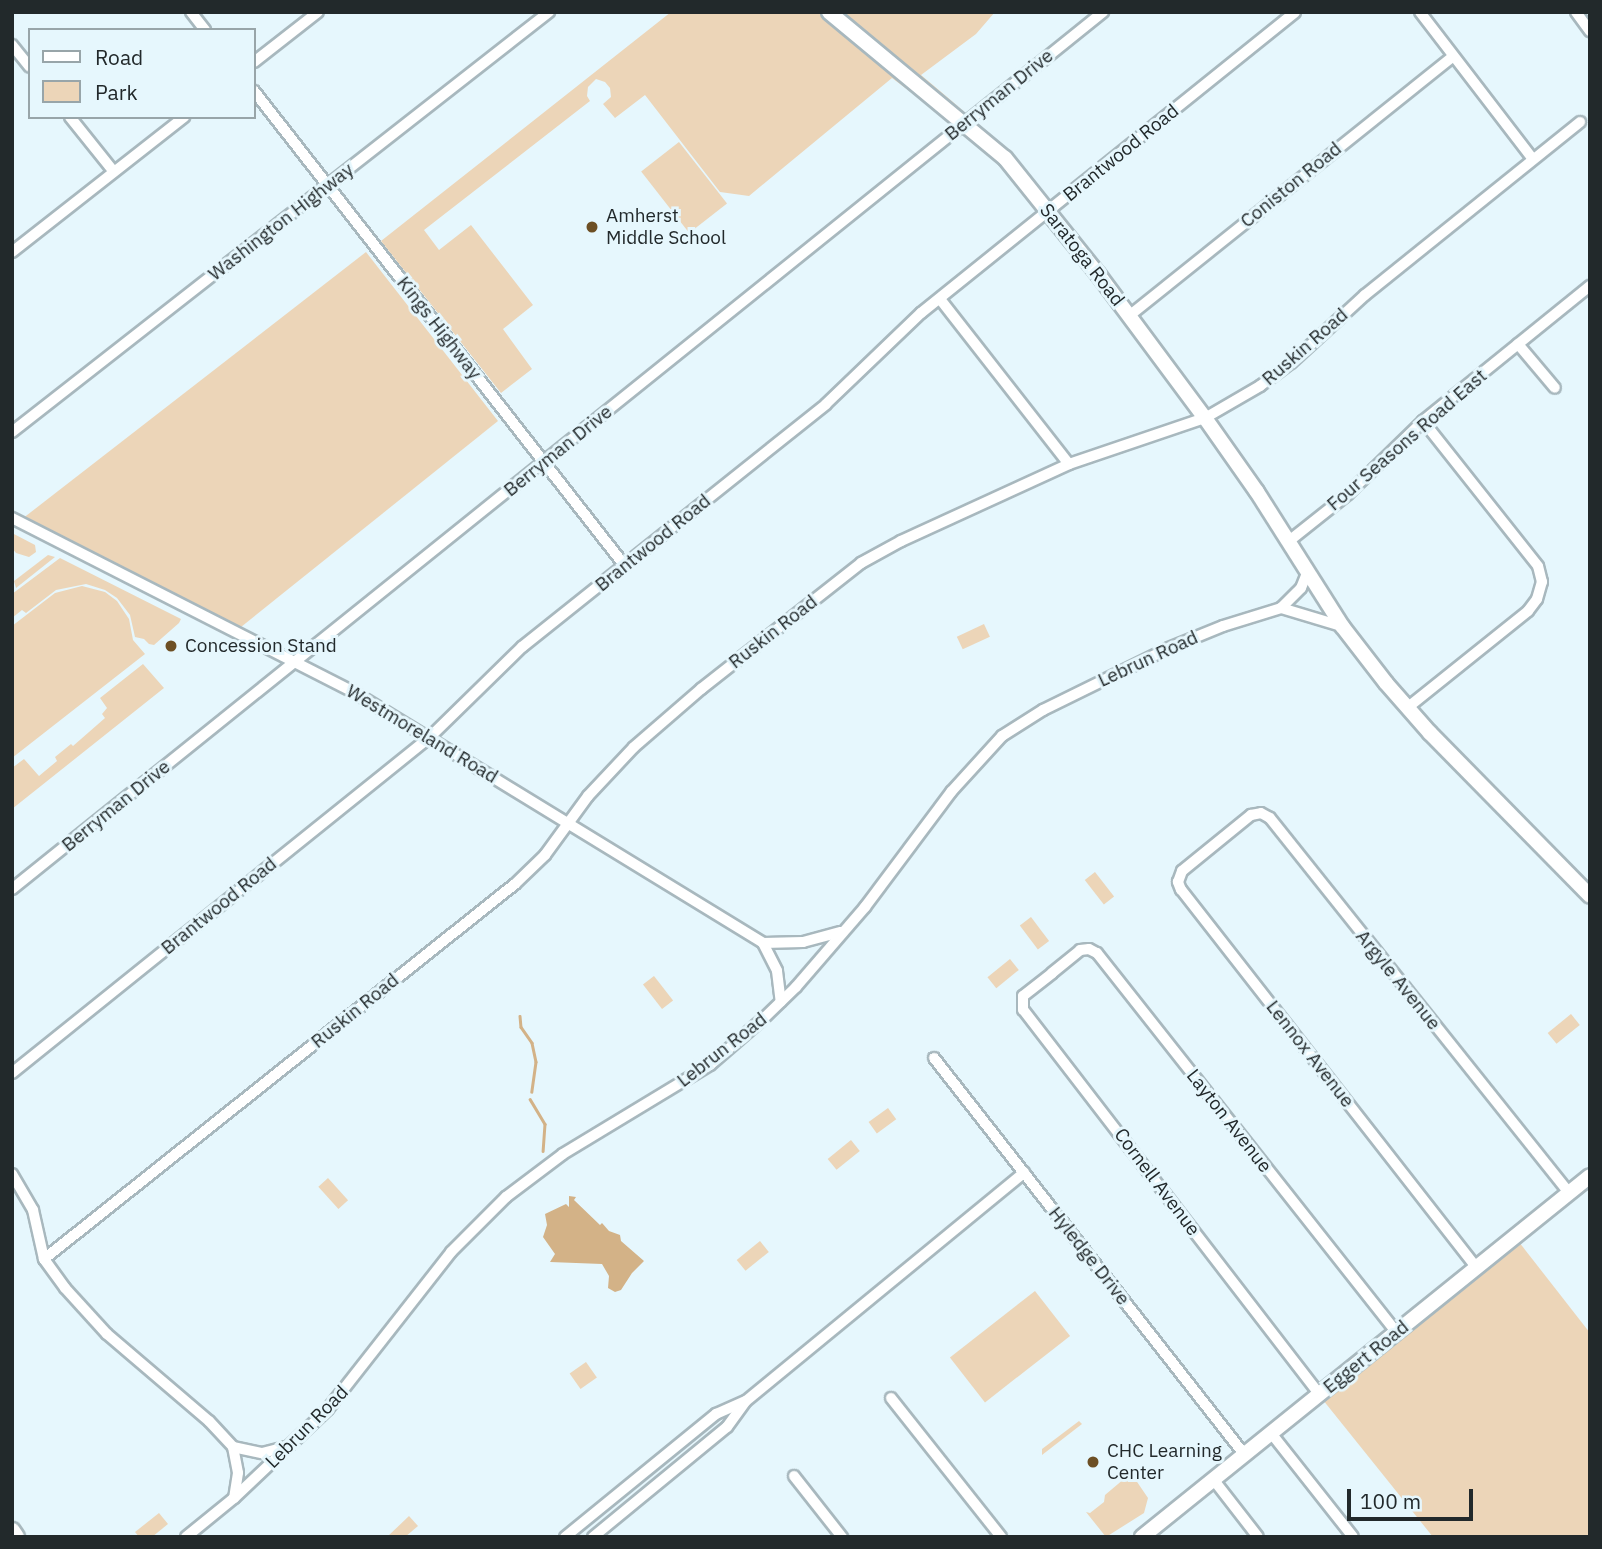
<!DOCTYPE html>
<style>
body{margin:0}
#map{position:relative;width:1602px;height:1549px;overflow:hidden;background:#e6f7fd;font-family:"IBM Plex Sans",sans-serif}
div>[style]{position:absolute}
[style*='--x']{left:calc(var(--x)*1px);top:calc(var(--y)*1px);width:calc(var(--w)*1px);rotate:calc(var(--a)*1deg)}
.green>*{inset:0;background:#ecd5b8;transform-origin:0 0}
.water>*{inset:0;background:#d3b287}
.stream>*{height:2.5px;margin:-1.25px;padding:0 1.25px;transform-origin:1.25px;border-radius:1.25px;background:#d3b287}
.roads{filter:drop-shadow(2px 0 #a8b8be) drop-shadow(-2px 0 #a8b8be) drop-shadow(0 2px #a8b8be) drop-shadow(0 -2px #a8b8be)}
.street>*{height:10px;margin:-5px;padding:0 5px;transform-origin:5px;border-radius:5px;background:#fff}
.secondary>*{height:14px;margin:-7px;padding:0 7px;transform-origin:7px;border-radius:7px;background:#fff}
.primary>*{height:16px;margin:-8px;padding:0 8px;transform-origin:8px;border-radius:8px;background:#fff}
.dots>*{width:19px;height:19px;translate:-50% -50%;box-sizing:border-box;border:4px solid #e6f7fd;border-radius:50%}
span{translate:-50% -50%;white-space:nowrap;text-align:center;line-height:1.15;-webkit-text-stroke:6px #e6f7fd;paint-order:stroke}
.street-label{font-size:19px;color:#22292b}
.poi-label{font-size:19px;color:#22292b}
.left{translate:0 -50%;text-align:left}
.frame{position:absolute;inset:0;border:14px solid #22292b;pointer-events:none}
.legend{position:absolute;left:28px;top:28px;width:228px;height:91px;box-sizing:border-box;background:#e6f7fd;border:2px solid #98a5a9;margin:0;padding:9px 12px;list-style:none;font-size:21px;color:#22292b}
.legend li{display:flex;align-items:center;gap:14px;height:35px}
.legend b{width:35px;border:2px solid #98a5a9}
.scale{position:absolute;left:1347px;top:1489px;width:126px;height:32px;box-sizing:border-box;border:4px solid #22292b;border-top:0;padding-left:9px;font-size:21px;line-height:24px;white-space:nowrap;color:#22292b;-webkit-text-stroke:5px #e6f7fd;paint-order:stroke}
</style>
<div id="map">
<div class="green">
<div style="clip-path:polygon(671px 12px,820px 12px,952px 123px,892px 78px,749px 196px,720px 192px,645px 95px,615px 118px,603px 104px,611px 97px,610px 88px,605px 82px,596px 79px,588px 87px,587px 96px,590px 101px,424px 230px,439px 250px,471px 225px,533px 305px,503px 329px,532px 369px,501px 393px,381px 241px)"></div>
<div style="clip-path:polygon(839px 12px,995px 12px,976px 34px,921px 75px,966px 113px)"></div>
<div style="left:679px;top:142px;width:78px;height:48px;rotate:52deg"></div>
<div style="clip-path:polygon(366px 252px,498px 421px,241px 627px,22px 519px)"></div>
<div style="clip-path:polygon(12px 533px,35px 545px,36px 552px,29px 557px,16px 553px,12px 548px)"></div>
<div style="clip-path:polygon(48px 555px,55px 557px,16px 588px,14px 581px)"></div>
<div style="clip-path:polygon(60px 558px,181px 619px,179px 623px,154px 645px,149px 644px,144px 639px,135px 637px,130px 615px,117px 598px,105px 590px,86px 584px,56px 590px,26px 613px,22px 610px,12px 618px,12px 594px)"></div>
<div style="clip-path:polygon(82px 586px,105px 592px,117px 601px,129px 619px,133px 640px,145px 654px,12px 758px,12px 626px,55px 593px)"></div>
<div style="left:984px;top:624px;width:14px;height:30px;rotate:65deg"></div>
<div style="clip-path:polygon(143px 664px,164px 688px,12px 809px,12px 768px,24px 759px,39px 776px,57px 761px,55px 757px,71px 744px,73px 746px,105px 718px,102px 714px,107px 708px,100px 698px)"></div>
<div style="left:1095px;top:872px;width:31px;height:13px;rotate:52deg"></div>
<div style="left:1031px;top:917px;width:30px;height:14px;rotate:53deg"></div>
<div style="left:1010px;top:959px;width:14px;height:29px;rotate:51deg"></div>
<div style="left:654px;top:976px;width:31px;height:14px;rotate:52deg"></div>
<div style="left:1571px;top:1014px;width:14px;height:30px;rotate:51deg"></div>
<div style="left:888px;top:1108px;width:14px;height:24px;rotate:54deg"></div>
<div style="left:851px;top:1140px;width:14px;height:30px;rotate:51deg"></div>
<div style="left:328px;top:1178px;width:30px;height:13px;rotate:48deg"></div>
<div style="left:760px;top:1241px;width:14px;height:30px;rotate:51deg"></div>
<div style="clip-path:polygon(1519px 1242px,1590px 1333px,1590px 1537px,1433px 1537px,1323px 1400px)"></div>
<div style="left:1035px;top:1291px;width:57px;height:108px;rotate:52deg"></div>
<div style="left:586px;top:1362px;width:19px;height:20px;rotate:55deg"></div>
<div style="clip-path:polygon(1079px 1421px,1082px 1424px,1042px 1455px,1042px 1449px)"></div>
<div style="clip-path:polygon(1131px 1473px,1148px 1498px,1144px 1513px,1106px 1537px,1086px 1512px,1090px 1513px,1104px 1502px,1105px 1495px)"></div>
<div style="clip-path:polygon(159px 1513px,168px 1524px,152px 1537px,139px 1537px,135px 1532px)"></div>
<div style="clip-path:polygon(409px 1516px,418px 1526px,405px 1537px,387px 1537px)"></div>
</div>
<div class="water">
<div style="clip-path:polygon(569px 1196px,576px 1197px,574px 1200px,600px 1225px,602px 1223px,609px 1231px,620px 1235px,621px 1241px,644px 1261px,632px 1273px,621px 1290px,615px 1292px,608px 1288px,609px 1276px,602px 1264px,550px 1262px,555px 1254px,543px 1237px,547px 1225px,545px 1214px,566px 1204px,569px 1207px)"></div>
</div>
<div class="stream">
<div style="--x:520;--y:1016;--w:11;--a:85"></div>
<div style="--x:521;--y:1027;--w:19;--a:55"></div>
<div style="--x:532;--y:1043;--w:19;--a:78"></div>
<div style="--x:536;--y:1062;--w:30;--a:98"></div>
<div style="--x:530;--y:1099;--w:29;--a:59"></div>
<div style="--x:545;--y:1124;--w:27;--a:94"></div>
</div>
<div class="roads">
<div class="street">
<div style="--x:191;--y:12;--w:23;--a:52"></div>
<div style="--x:1420;--y:12;--w:185;--a:52.5"></div>
<div style="--x:1576;--y:12;--w:24;--a:54"></div>
<div style="--x:12;--y:45;--w:28;--a:51"></div>
<div style="--x:254;--y:62;--w:81;--a:-38"></div>
<div style="--x:254;--y:91;--w:603;--a:52.01"></div>
<div style="--x:70;--y:117;--w:70;--a:51.3"></div>
<div style="--x:12;--y:252;--w:219;--a:-38.1"></div>
<div style="--x:940;--y:299;--w:209;--a:52"></div>
<div style="--x:1129;--y:316;--w:415;--a:-38.7"></div>
<div style="--x:1518;--y:344;--w:57;--a:49.9"></div>
<div style="--x:12;--y:432;--w:682;--a:-38.03"></div>
<div style="--x:12;--y:518;--w:381;--a:27"></div>
<div style="--x:352;--y:691;--w:482;--a:31.5"></div>
<div style="--x:763;--y:943;--w:31;--a:63"></div>
<div style="--x:777;--y:971;--w:31;--a:83"></div>
<div style="--x:1289;--y:541;--w:75;--a:-38.5"></div>
<div style="--x:1348;--y:494;--w:105;--a:-44.2"></div>
<div style="--x:1423;--y:421;--w:215;--a:-39"></div>
<div style="--x:1281;--y:608;--w:63;--a:16.7"></div>
<div style="--x:1407;--y:708;--w:155;--a:-38.7"></div>
<div style="--x:1528;--y:611;--w:15;--a:-53"></div>
<div style="--x:1537;--y:599;--w:18;--a:-74"></div>
<div style="--x:1542;--y:582;--w:16;--a:-104"></div>
<div style="--x:1538;--y:566;--w:185;--a:-128.4"></div>
<div style="--x:12;--y:889;--w:1400;--a:-38.79"></div>
<div style="--x:763;--y:943;--w:40;--a:-1.4"></div>
<div style="--x:803;--y:942;--w:39;--a:-15"></div>
<div style="--x:934;--y:1058;--w:503;--a:51.95"></div>
<div style="--x:12;--y:1073;--w:536;--a:-38.79"></div>
<div style="--x:430;--y:737;--w:129;--a:-44.4"></div>
<div style="--x:522;--y:647;--w:389;--a:-38.6"></div>
<div style="--x:826;--y:404;--w:132;--a:-43.8"></div>
<div style="--x:921;--y:313;--w:480;--a:-38.8"></div>
<div style="--x:12;--y:1174;--w:42;--a:59.7"></div>
<div style="--x:33;--y:1210;--w:50;--a:77.3"></div>
<div style="--x:44;--y:1259;--w:36;--a:54"></div>
<div style="--x:65;--y:1288;--w:62;--a:47.6"></div>
<div style="--x:107;--y:1334;--w:134;--a:40.5"></div>
<div style="--x:209;--y:1421;--w:35;--a:47"></div>
<div style="--x:233;--y:1447;--w:26;--a:79"></div>
<div style="--x:238;--y:1473;--w:25;--a:99"></div>
<div style="--x:44;--y:1259;--w:602;--a:-38.53"></div>
<div style="--x:515;--y:884;--w:42;--a:-44"></div>
<div style="--x:545;--y:855;--w:73;--a:-53.9"></div>
<div style="--x:588;--y:796;--w:67;--a:-46.8"></div>
<div style="--x:634;--y:747;--w:89;--a:-40.9"></div>
<div style="--x:701;--y:689;--w:204;--a:-38.2"></div>
<div style="--x:861;--y:563;--w:46;--a:-28.8"></div>
<div style="--x:901;--y:541;--w:185;--a:-24.6"></div>
<div style="--x:1069;--y:464;--w:144;--a:-18.7"></div>
<div style="--x:1205;--y:418;--w:64;--a:-30.2"></div>
<div style="--x:1260;--y:386;--w:39;--a:-37"></div>
<div style="--x:1291;--y:363;--w:100;--a:-42.6"></div>
<div style="--x:1365;--y:295;--w:276;--a:-38.8"></div>
<div style="--x:1476;--y:1267;--w:479;--a:-128"></div>
<div style="--x:1181;--y:890;--w:9;--a:-111"></div>
<div style="--x:1178;--y:882;--w:12;--a:-70"></div>
<div style="--x:1182;--y:871;--w:89;--a:-39.1"></div>
<div style="--x:1251;--y:815;--w:10;--a:-11"></div>
<div style="--x:1261;--y:813;--w:10;--a:29"></div>
<div style="--x:1270;--y:818;--w:479;--a:51.4"></div>
<div style="--x:1320;--y:1395;--w:486;--a:-127.6"></div>
<div style="--x:1023;--y:1010;--w:14;--a:-90"></div>
<div style="--x:1023;--y:996;--w:37;--a:-38"></div>
<div style="--x:1052;--y:973;--w:36;--a:-39"></div>
<div style="--x:1080;--y:950;--w:9;--a:-6"></div>
<div style="--x:1089;--y:949;--w:9;--a:27"></div>
<div style="--x:1097;--y:953;--w:483;--a:51.7"></div>
<div style="--x:891;--y:1398;--w:177;--a:51.6"></div>
<div style="--x:1271;--y:1433;--w:132;--a:51.7"></div>
<div style="--x:233;--y:1447;--w:30;--a:12"></div>
<div style="--x:262;--y:1453;--w:25;--a:-14"></div>
<div style="--x:794;--y:1476;--w:78;--a:51.8"></div>
<div style="--x:1213;--y:1479;--w:73;--a:52.2"></div>
<div style="--x:186;--y:1537;--w:62;--a:-39.1"></div>
<div style="--x:234;--y:1498;--w:129;--a:-43.4"></div>
<div style="--x:328;--y:1409;--w:199;--a:-51.9"></div>
<div style="--x:451;--y:1252;--w:78;--a:-45"></div>
<div style="--x:506;--y:1197;--w:71;--a:-37"></div>
<div style="--x:563;--y:1154;--w:172;--a:-31.2"></div>
<div style="--x:710;--y:1065;--w:70;--a:-41"></div>
<div style="--x:763;--y:1019;--w:46;--a:-44.1"></div>
<div style="--x:796;--y:987;--w:106;--a:-49.2"></div>
<div style="--x:865;--y:907;--w:144;--a:-53.2"></div>
<div style="--x:951;--y:792;--w:76;--a:-47.7"></div>
<div style="--x:1002;--y:736;--w:49;--a:-32.4"></div>
<div style="--x:1043;--y:710;--w:140;--a:-26.2"></div>
<div style="--x:1169;--y:648;--w:58;--a:-22.2"></div>
<div style="--x:1223;--y:626;--w:61;--a:-17.2"></div>
<div style="--x:1281;--y:608;--w:28;--a:-45"></div>
<div style="--x:1301;--y:588;--w:18;--a:-68"></div>
<div style="--x:565;--y:1537;--w:195;--a:-39.2"></div>
<div style="--x:716;--y:1414;--w:32;--a:-24"></div>
<div style="--x:593;--y:1537;--w:173;--a:-39.4"></div>
<div style="--x:727;--y:1427;--w:32;--a:-54"></div>
<div style="--x:746;--y:1401;--w:360;--a:-39.4"></div>
</div>
<div class="secondary">
<div style="--x:829;--y:12;--w:229;--a:39.7"></div>
<div style="--x:1005;--y:158;--w:149;--a:51.3"></div>
<div style="--x:1098;--y:274;--w:179;--a:53.4"></div>
<div style="--x:1205;--y:418;--w:90;--a:54.9"></div>
<div style="--x:1257;--y:492;--w:159;--a:57.6"></div>
<div style="--x:1342;--y:626;--w:72;--a:52.3"></div>
<div style="--x:1386;--y:683;--w:67;--a:48.7"></div>
<div style="--x:1430;--y:733;--w:228;--a:45.5"></div>
<div style="--x:1142;--y:1537;--w:575;--a:-38.86"></div>
</div>
<div class="primary">
<div style="--x:12;--y:1531;--w:7;--a:56"></div>
</div>
</div>
<div class="dots">
<div style="left:592px;top:227px;background:#6d4f24"></div>
<div style="left:171px;top:646px;background:#6d4f24"></div>
<div style="left:1093px;top:1462px;background:#6d4f24"></div>
</div>
<div class="street-label">
<span style="left:999px;top:95px;rotate:-39deg">Berryman Drive</span>
<span style="left:1121px;top:153px;rotate:-39deg">Brantwood Road</span>
<span style="left:1291px;top:185px;rotate:-39deg">Coniston Road</span>
<span style="left:281px;top:222px;rotate:-38deg">Washington Highway</span>
<span style="left:1082px;top:255px;rotate:52deg">Saratoga Road</span>
<span style="left:439px;top:328px;rotate:52deg">Kings Highway</span>
<span style="left:1305px;top:347px;rotate:-41deg">Ruskin Road</span>
<span style="left:1407px;top:440px;rotate:-41deg">Four Seasons Road East</span>
<span style="left:558px;top:451px;rotate:-39deg">Berryman Drive</span>
<span style="left:653px;top:543px;rotate:-39deg">Brantwood Road</span>
<span style="left:773px;top:632px;rotate:-38deg">Ruskin Road</span>
<span style="left:1148px;top:659px;rotate:-25deg">Lebrun Road</span>
<span style="left:422px;top:734px;rotate:31deg">Westmoreland Road</span>
<span style="left:116px;top:806px;rotate:-39deg">Berryman Drive</span>
<span style="left:219px;top:906px;rotate:-39deg">Brantwood Road</span>
<span style="left:1398px;top:980px;rotate:51deg">Argyle Avenue</span>
<span style="left:355px;top:1011px;rotate:-39deg">Ruskin Road</span>
<span style="left:722px;top:1050px;rotate:-38deg">Lebrun Road</span>
<span style="left:1310px;top:1054px;rotate:52deg">Lennox Avenue</span>
<span style="left:1229px;top:1121px;rotate:52deg">Layton Avenue</span>
<span style="left:1157px;top:1182px;rotate:53deg">Cornell Avenue</span>
<span style="left:1089px;top:1256px;rotate:52deg">Hyledge Drive</span>
<span style="left:1366px;top:1357px;rotate:-39deg">Eggert Road</span>
<span style="left:307px;top:1427px;rotate:-45deg">Lebrun Road</span>
</div>
<div class="poi-label">
<span class="left" style="left:606px;top:227px">Amherst<br>Middle School</span>
<span class="left" style="left:185px;top:646px">Concession Stand</span>
<span class="left" style="left:1107px;top:1462px">CHC Learning<br>Center</span>
</div>
<div class="frame"></div>
<ul class="legend">
<li><b style="height:9px;background:#fff"></b>Road</li>
<li><b style="height:19px;background:#ecd5b8"></b>Park</li>
</ul>
<div class="scale">100 m</div>
</div>
